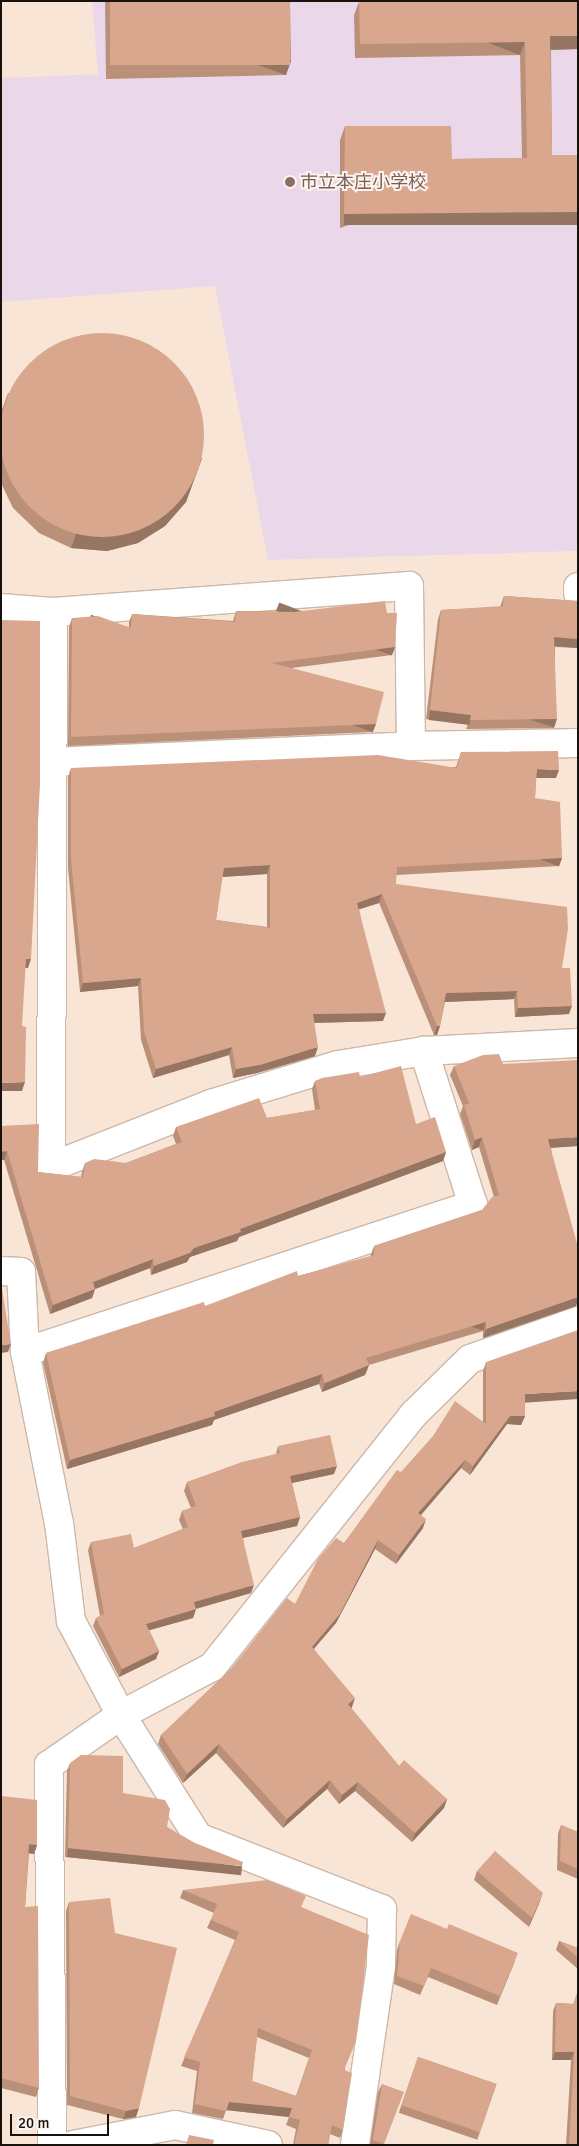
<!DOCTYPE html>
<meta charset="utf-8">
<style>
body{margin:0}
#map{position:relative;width:579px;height:2146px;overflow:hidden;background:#f9e5d6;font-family:Signika,"Noto Sans JP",sans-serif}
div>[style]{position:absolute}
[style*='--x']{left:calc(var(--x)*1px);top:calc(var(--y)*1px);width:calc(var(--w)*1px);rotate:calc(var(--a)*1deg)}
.education>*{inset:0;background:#ead8ea}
.roads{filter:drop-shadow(1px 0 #cbb8aa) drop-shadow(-1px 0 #cbb8aa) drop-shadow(0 1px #cbb8aa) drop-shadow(0 -1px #cbb8aa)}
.minor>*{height:28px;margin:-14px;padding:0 14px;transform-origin:14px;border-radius:14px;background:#fff}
.wall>*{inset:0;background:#ba9079;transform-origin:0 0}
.shaded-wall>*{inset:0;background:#977563;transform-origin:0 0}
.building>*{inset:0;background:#d8a78d;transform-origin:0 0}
.round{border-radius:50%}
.dots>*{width:14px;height:14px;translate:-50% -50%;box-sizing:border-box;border:2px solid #fdf4ef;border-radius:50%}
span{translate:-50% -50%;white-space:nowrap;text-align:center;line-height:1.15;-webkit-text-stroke:4px #fdf4ef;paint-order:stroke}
.education-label{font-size:18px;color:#785e54}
.left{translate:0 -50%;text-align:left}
.frame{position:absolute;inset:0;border:2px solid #18110d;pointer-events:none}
.scale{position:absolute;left:10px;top:2114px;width:99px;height:22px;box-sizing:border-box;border:2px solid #18110d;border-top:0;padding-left:6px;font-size:15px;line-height:18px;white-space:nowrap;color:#18110d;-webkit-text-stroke:4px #fdf4ef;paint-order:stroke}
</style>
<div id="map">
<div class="education">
<div style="clip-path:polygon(92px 1px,578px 1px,578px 551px,268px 560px,215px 286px,1px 302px,1px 78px,98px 74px)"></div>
</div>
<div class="roads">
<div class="minor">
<div style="--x:578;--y:587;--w:6;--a:90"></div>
<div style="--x:1;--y:608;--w:52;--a:4.4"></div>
<div style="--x:53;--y:612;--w:357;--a:-4.2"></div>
<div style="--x:409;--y:586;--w:160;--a:89.3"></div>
<div style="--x:53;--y:612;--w:555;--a:90.21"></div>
<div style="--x:51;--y:1167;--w:172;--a:-21.5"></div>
<div style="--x:211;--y:1104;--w:133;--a:-17.1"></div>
<div style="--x:338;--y:1065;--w:87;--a:-9.2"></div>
<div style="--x:424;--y:1051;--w:154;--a:-3"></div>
<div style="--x:51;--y:762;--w:360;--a:-2.5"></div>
<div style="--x:411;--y:746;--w:167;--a:-1"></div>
<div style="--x:1;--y:1271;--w:20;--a:3"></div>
<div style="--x:21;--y:1272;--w:80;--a:87.1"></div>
<div style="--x:25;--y:1352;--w:174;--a:78.8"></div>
<div style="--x:59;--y:1523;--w:99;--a:83"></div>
<div style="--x:71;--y:1621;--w:106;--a:62"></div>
<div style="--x:121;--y:1715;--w:144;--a:57.7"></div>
<div style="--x:198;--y:1837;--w:198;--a:21.4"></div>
<div style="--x:382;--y:1909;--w:57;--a:91"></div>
<div style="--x:381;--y:1966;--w:181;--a:98.3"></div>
<div style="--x:25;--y:1352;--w:472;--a:-18.2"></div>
<div style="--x:473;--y:1205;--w:162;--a:-107.7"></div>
<div style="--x:52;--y:2145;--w:380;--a:-90.5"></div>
<div style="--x:49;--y:1765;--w:88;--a:-34.8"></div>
<div style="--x:121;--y:1715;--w:103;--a:-27.8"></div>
<div style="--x:212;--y:1667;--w:324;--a:-51.4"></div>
<div style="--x:414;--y:1414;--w:78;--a:-44.5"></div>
<div style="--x:470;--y:1359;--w:114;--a:-19.4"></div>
<div style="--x:73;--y:2145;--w:104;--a:-11.1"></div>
<div style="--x:175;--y:2125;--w:95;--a:12.1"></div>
</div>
</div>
<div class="wall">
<div style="clip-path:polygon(105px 1px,290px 1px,291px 61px,286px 75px,106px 79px)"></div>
<div style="clip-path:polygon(578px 1px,578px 49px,551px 50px,552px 155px,340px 228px,340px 140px,345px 126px,452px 159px,522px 158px,520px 55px,355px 58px,354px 15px,359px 2px)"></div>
<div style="clip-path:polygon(8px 393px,202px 458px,186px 502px,165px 526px,138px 543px,107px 551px,71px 548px,39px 533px,13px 508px,1px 483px,1px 412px)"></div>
<div style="clip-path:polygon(504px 596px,578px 601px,578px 648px,555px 647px,554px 728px,466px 729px,468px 724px,426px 719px,438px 619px,441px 610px,500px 607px)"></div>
<div style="clip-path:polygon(236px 611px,387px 613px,395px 647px,392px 655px,292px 668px,373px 732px,68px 746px,69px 627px,72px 618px,129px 627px,129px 622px,132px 614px,233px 621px)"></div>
<div style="clip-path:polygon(evenodd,461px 752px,556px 778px,536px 778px,535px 798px,562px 858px,559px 866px,396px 875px,396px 884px,562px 968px,569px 1014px,515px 1017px,514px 999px,445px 1002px,440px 1026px,437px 1035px,434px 1035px,379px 903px,359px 909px,383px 1021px,314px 1023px,315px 1056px,257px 1073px,233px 1078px,229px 1055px,153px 1078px,141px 1040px,138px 986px,80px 992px,68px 868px,68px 777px,71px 768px,456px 767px,461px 752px,267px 874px,267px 927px,216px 920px,222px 877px,267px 874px)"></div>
<div style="clip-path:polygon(503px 1064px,578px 1146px,551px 1148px,576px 1306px,483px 1338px,483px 1331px,369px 1365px,365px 1375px,322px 1392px,319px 1384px,214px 1420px,212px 1425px,67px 1469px,43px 1363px,46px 1353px,205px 1306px,298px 1276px,370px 1257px,374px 1246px,482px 1210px,494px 1197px,479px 1147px,472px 1150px,460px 1114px,463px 1106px,450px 1075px,454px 1066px)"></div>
<div style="clip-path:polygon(360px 1077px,416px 1124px,446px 1152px,443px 1161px,239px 1237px,237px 1241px,190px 1257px,187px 1262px,151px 1275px,150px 1268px,95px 1289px,92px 1298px,50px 1314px,4px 1160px,1px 1160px,1px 1126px,38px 1172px,81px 1177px,82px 1172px,85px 1163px,126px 1163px,176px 1144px,173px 1136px,176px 1127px,267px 1118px,315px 1110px,312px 1089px,315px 1081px)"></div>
<div style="clip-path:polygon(486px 1362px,525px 1402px,525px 1416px,521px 1425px,507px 1424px,470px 1475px,461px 1468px,421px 1515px,423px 1528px,396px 1564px,375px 1549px,336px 1623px,314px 1649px,352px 1707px,351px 1708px,399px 1766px,447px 1799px,444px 1808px,412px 1842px,355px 1791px,339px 1804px,327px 1789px,283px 1828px,216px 1753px,183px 1783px,158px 1744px,161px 1735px,230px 1670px,295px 1604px,401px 1472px,483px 1421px,483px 1371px)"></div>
<div style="clip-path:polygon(278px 1446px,334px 1474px,292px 1483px,300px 1517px,297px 1526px,243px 1538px,251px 1593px,196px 1609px,193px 1618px,149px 1630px,159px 1651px,156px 1659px,119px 1677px,93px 1626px,96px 1618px,100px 1616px,88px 1550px,91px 1542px,134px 1548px,183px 1529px,179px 1520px,182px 1511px,191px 1508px,184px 1491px,187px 1482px,276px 1454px)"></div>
<div style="clip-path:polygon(70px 1763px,123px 1793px,167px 1827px,239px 1874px,65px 1857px,67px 1771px)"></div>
<div style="clip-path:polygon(1px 1796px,37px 1845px,34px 1854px,29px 1853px,25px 1907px,39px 2088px,36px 2097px,1px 2088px)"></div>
<div style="clip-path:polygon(561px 1825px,578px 1832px,578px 1879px,557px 1870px,558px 1834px)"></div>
<div style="clip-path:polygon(477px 1871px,540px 1901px,529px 1927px,474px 1880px)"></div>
<div style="clip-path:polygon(evenodd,183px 1890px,302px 1907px,345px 2070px,343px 2130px,340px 2138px,330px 2134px,328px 2145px,293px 2145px,296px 2129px,286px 2125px,289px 2117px,226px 2110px,223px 2119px,192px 2113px,197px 2071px,181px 2066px,235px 1940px,207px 1928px,214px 1913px,180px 1898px,183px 1890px,257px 2037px,309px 2058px,296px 2096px,252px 2081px,257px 2037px)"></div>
<div style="clip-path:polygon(69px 1902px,115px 1933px,136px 2117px,123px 2119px,67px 2105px,66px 1911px)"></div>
<div style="clip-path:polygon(400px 1941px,515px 1961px,497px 2005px,428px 1977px,420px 1995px,394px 1984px,397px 1950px)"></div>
<div style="clip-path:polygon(559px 1941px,578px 1948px,578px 1969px,556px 1950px)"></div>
<div style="clip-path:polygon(556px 2003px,573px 2004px,578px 2145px,566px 2145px,571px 2060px,552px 2060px,553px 2011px)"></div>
<div style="left:418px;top:2057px;width:83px;height:59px;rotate:19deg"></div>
<div style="clip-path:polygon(382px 2084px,384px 2145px,370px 2145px,378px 2092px)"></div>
</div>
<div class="shaded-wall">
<div style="clip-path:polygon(550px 36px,578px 36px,578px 49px,546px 50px)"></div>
<div style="left:525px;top:42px;width:14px;height:165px;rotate:111deg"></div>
<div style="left:291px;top:61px;width:15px;height:180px;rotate:110deg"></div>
<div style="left:578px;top:212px;width:13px;height:234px;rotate:90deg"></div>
<div style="clip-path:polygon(202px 458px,186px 502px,165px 526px,138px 543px,107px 551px,71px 548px,76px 534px)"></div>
<div style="left:554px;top:637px;width:24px;height:9px;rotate:5deg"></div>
<div style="left:395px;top:647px;width:9px;height:124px;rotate:111deg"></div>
<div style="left:430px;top:710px;width:41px;height:10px;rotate:7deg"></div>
<div style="left:557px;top:719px;width:9px;height:87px;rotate:108deg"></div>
<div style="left:376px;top:724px;width:9px;height:305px;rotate:111deg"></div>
<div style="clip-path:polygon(537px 769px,559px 770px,556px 778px,534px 778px)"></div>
<div style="left:562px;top:858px;width:9px;height:165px;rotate:111deg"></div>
<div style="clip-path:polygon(270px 865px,267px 874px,220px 877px,224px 868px)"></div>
<div style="clip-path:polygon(382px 894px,379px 903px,354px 911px,357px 903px)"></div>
<div style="clip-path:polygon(26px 959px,31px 959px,28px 968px,23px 968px)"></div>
<div style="clip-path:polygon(141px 978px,138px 986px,80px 992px,83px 983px)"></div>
<div style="clip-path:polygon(517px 991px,514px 999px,443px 1002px,446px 993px)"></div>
<div style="clip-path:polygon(572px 1006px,569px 1014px,515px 1017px,518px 1008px)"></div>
<div style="clip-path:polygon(386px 1013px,383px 1021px,310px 1023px,313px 1014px)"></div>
<div style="clip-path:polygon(437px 1026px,440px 1026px,437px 1035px,434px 1035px)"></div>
<div style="clip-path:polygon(232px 1047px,229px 1055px,153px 1078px,156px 1069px)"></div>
<div style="clip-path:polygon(318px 1047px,315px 1056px,257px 1073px,233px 1078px,236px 1069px)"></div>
<div style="clip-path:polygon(25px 1082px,22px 1091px,1px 1091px,1px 1083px)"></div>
<div style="clip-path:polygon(482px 1137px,479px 1147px,472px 1150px,475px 1140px)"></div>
<div style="clip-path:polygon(578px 1137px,578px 1146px,545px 1148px,548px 1139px)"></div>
<div style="clip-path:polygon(7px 1151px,4px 1160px,1px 1160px,1px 1152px)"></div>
<div style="clip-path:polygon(446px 1152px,443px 1161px,239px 1237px,237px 1241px,190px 1257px,187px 1262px,151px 1275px,154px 1266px,194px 1248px,240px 1229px)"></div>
<div style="clip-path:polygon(153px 1259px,150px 1268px,90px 1291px,93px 1282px)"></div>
<div style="clip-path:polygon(95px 1289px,92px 1298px,50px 1314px,53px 1305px)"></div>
<div style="clip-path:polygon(578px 1297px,578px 1302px,576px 1306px,483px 1338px,486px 1329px)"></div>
<div style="left:486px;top:1322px;width:9px;height:125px;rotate:108deg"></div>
<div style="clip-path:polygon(11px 1344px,8px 1352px,1px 1353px,1px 1345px)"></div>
<div style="clip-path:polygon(369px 1365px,365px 1375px,322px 1392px,325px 1383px)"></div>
<div style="clip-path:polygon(322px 1374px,319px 1384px,214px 1420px,212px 1425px,67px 1469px,70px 1460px,214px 1412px)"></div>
<div style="clip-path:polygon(578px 1391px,578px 1399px,521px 1403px,525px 1394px)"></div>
<div style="clip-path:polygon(510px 1416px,525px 1416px,521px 1425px,507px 1424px,470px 1475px,473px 1466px)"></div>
<div style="clip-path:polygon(465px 1460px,461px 1468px,415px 1522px,418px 1513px)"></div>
<div style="clip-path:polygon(337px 1466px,334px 1474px,287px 1484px,290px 1476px)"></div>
<div style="clip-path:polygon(300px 1517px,297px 1526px,238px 1539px,241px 1531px)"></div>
<div style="clip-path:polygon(426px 1519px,423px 1528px,396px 1564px,399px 1555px)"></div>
<div style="clip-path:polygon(378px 1540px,375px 1549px,336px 1623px,308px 1655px,312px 1647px)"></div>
<div style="clip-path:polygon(254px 1585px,251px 1593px,191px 1610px,194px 1602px)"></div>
<div style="clip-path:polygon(196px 1609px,193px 1618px,143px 1632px,146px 1624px)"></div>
<div style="clip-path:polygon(159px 1651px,156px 1659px,119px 1677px,122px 1669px)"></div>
<div style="clip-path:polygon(355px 1698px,352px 1707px,345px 1713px,348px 1704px)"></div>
<div style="clip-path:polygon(219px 1744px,216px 1753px,183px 1783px,187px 1774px)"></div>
<div style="clip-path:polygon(330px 1780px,327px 1789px,283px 1828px,287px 1819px)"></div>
<div style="clip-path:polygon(358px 1782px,355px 1791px,339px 1804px,342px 1795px)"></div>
<div style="clip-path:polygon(447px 1799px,444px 1808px,412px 1842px,415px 1833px)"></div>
<div style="clip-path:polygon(29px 1844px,37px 1845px,34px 1854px,26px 1853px)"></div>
<div style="left:68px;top:1848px;width:175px;height:9px;rotate:6deg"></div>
<div style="clip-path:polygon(543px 1893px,540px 1901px,529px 1927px,532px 1918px)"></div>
<div style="clip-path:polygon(555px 2052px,574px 2052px,571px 2060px,552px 2060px)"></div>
<div style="clip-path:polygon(229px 2102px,292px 2108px,289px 2117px,226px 2110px,223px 2119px)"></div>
<div style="clip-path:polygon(139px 2108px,136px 2117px,123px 2119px,126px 2111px)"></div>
</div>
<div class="building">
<div style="left:110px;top:1px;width:180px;height:64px"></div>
<div style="clip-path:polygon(420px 1px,578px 1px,578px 36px,550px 36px,552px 155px,578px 155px,578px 212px,344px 214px,345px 126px,451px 126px,452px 159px,527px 158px,525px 42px,360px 44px,359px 2px)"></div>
<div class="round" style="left:0;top:333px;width:204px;height:204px"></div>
<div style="clip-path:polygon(504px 596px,578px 601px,578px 639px,554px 637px,557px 719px,470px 720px,471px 715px,430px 710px,441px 610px,503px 606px)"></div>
<div style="clip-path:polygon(385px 601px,387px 613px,397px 613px,395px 647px,272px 663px,384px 692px,376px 724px,71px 737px,72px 618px,98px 616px,131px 628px,132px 614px,235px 622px,236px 611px,294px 612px)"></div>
<div style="clip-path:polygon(1px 620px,40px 621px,40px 784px,31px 959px,26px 959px,22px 1026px,26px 1027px,25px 1082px,1px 1083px)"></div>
<div style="clip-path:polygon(evenodd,558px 751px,559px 770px,537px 769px,535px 798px,560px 802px,562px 858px,397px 867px,396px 884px,567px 907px,568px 929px,562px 968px,570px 968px,572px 1006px,518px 1008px,517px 991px,446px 993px,440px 1026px,437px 1026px,382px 894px,357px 903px,386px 1013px,313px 1014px,318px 1047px,260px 1065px,236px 1069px,232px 1047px,156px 1069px,144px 1031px,141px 978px,83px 983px,71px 859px,71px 768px,378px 755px,457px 768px,461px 752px,558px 751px,270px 865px,270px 928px,216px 920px,224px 868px,270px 865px)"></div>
<div style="clip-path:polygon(499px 1054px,503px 1064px,578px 1060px,578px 1137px,548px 1139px,578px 1247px,578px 1297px,486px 1329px,486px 1322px,366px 1358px,369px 1365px,325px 1383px,322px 1374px,214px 1412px,215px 1416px,70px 1460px,46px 1353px,204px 1302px,205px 1306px,297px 1271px,298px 1276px,374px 1255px,374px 1246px,482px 1210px,492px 1197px,499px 1195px,482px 1137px,475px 1140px,464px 1105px,469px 1103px,454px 1066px,483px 1055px)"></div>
<div style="clip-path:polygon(401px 1066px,416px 1124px,435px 1117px,446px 1152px,240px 1229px,241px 1232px,194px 1248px,190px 1253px,154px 1266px,153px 1259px,93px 1282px,95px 1289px,53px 1305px,7px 1151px,1px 1152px,1px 1126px,39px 1124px,38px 1172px,83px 1177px,85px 1163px,94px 1159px,126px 1163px,182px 1142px,176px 1127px,259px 1098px,267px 1118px,320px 1109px,315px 1081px,322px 1078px,359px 1072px,360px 1077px)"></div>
<div style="clip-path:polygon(1px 1283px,11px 1344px,1px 1345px)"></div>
<div style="clip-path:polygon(578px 1330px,578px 1391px,525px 1394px,525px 1416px,510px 1416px,473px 1466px,465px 1460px,418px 1513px,426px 1519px,399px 1555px,378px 1540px,340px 1614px,312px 1647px,355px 1698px,348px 1704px,399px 1766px,404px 1760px,447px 1799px,415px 1833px,358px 1782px,342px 1795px,330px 1780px,287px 1819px,219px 1744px,187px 1774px,161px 1735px,230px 1670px,287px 1598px,295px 1604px,318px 1559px,336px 1538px,344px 1543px,397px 1470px,401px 1472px,433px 1436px,455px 1401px,486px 1424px,486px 1362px)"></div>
<div style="clip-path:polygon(330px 1435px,337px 1466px,290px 1476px,300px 1517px,241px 1531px,254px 1585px,194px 1602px,196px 1609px,146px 1624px,159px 1651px,122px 1669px,96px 1618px,104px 1614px,91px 1542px,131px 1534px,134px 1548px,188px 1527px,182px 1511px,196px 1506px,187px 1482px,242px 1462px,280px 1453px,278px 1446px)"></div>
<div style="clip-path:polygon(81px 1755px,123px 1756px,123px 1793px,165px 1800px,170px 1809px,167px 1827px,195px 1843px,243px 1862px,242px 1866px,68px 1848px,70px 1763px)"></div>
<div style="clip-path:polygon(1px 1796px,37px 1800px,37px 1845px,29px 1844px,25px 1907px,38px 1906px,39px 2088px,1px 2078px)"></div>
<div style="clip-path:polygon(561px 1825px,578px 1832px,578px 1869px,560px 1861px)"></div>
<div style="clip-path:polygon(495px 1851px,543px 1893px,532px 1918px,477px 1871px)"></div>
<div style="clip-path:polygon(evenodd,267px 1880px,306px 1896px,301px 1907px,369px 1935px,356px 2041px,344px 2070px,352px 2073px,343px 2130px,332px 2125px,328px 2145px,294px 2145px,300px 2120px,289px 2117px,292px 2108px,229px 2102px,226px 2111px,195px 2104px,200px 2062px,184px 2057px,239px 1932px,211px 1920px,217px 1904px,183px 1890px,267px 1880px,258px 2028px,312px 2050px,296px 2096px,252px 2081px,258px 2028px)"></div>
<div style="clip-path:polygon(110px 1898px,115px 1933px,177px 1948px,139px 2108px,126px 2111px,70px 2096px,69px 1902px)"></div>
<div style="clip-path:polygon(411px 1914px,447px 1929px,449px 1924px,518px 1953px,500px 1996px,431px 1968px,424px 1986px,397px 1976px,400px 1941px)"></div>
<div style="clip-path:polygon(559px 1941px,578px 1948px,578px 1958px)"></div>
<div style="clip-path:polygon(578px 1990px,578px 2145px,569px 2145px,574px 2052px,555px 2052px,556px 2003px,573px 2004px)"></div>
<div style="left:418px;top:2057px;width:83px;height:51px;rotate:19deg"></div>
<div style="clip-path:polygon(382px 2084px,404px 2092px,384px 2144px,373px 2140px)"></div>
<div style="clip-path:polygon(189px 2135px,214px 2140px,213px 2145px,186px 2145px)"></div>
</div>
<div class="dots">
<div style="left:290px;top:182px;background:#8d6e63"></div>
</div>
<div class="education-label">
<span class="left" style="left:300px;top:182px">市立本庄小学校</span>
</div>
<div class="frame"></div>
<div class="scale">20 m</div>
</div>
